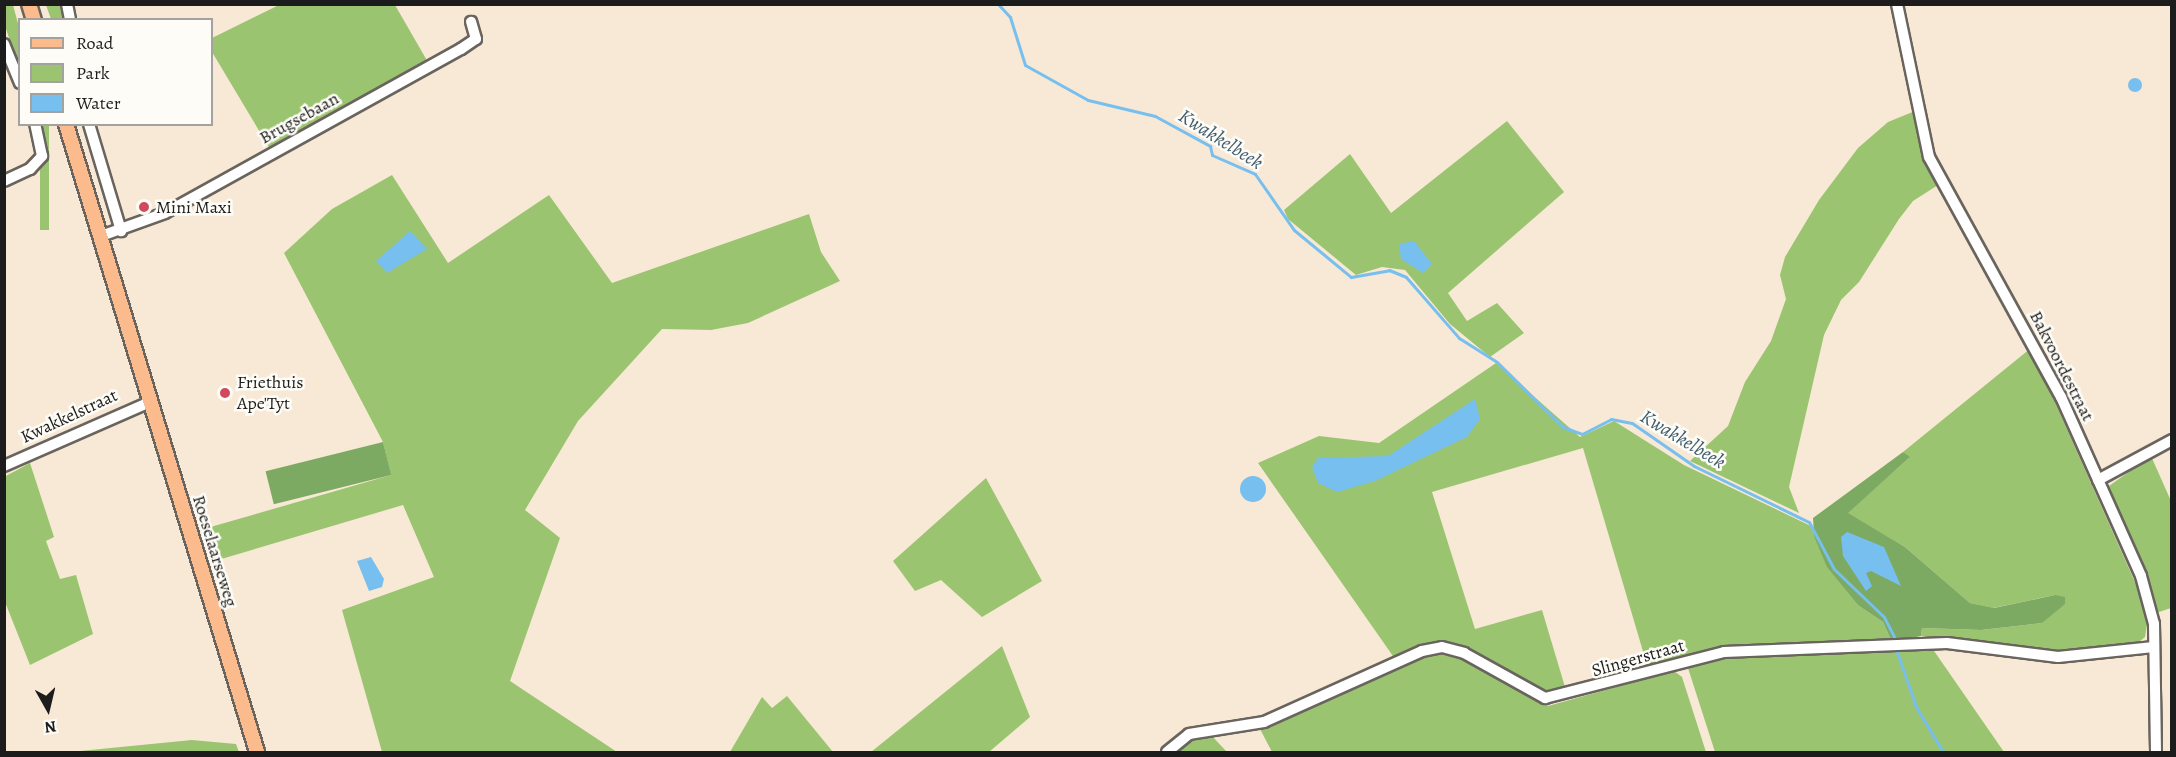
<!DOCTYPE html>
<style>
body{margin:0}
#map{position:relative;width:2176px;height:757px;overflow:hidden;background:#f8e9d6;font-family:Alegreya,serif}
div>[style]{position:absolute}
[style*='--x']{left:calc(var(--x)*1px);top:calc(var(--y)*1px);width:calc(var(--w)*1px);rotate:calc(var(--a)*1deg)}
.green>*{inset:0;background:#9bc470;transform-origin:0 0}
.forest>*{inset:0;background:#7caa62;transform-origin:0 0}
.water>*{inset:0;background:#77bfef}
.round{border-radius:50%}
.stream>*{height:3px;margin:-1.5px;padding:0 1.5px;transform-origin:1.5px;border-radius:1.5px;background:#77bfef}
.roads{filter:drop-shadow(2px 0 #69645d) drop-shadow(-2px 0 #69645d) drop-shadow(0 2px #69645d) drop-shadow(0 -2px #69645d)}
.minor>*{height:10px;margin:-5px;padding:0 5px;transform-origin:5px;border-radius:5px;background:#fff}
.major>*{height:14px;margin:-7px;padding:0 7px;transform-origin:7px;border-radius:7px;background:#fbbb8d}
.dots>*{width:16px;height:16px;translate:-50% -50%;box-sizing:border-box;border:3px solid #fdfcf7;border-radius:50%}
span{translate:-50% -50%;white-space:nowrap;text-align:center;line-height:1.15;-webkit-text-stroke:5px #fdfcf7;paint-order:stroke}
.street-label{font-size:18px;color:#1c1c1c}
.poi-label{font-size:18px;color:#1c1c1c}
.left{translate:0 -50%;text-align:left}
.water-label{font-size:20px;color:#405d70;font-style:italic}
.frame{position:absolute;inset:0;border:6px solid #1c1c1c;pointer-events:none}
.legend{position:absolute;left:18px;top:18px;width:195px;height:108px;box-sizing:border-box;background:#fdfcf7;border:2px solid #a3a29f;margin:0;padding:8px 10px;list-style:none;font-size:18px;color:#1c1c1c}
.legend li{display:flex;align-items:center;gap:12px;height:30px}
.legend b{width:30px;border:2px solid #a3a29f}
.north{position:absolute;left:18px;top:679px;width:60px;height:60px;-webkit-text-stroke:4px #fdfcf7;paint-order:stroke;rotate:172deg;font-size:16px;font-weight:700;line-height:24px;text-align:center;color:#1c1c1c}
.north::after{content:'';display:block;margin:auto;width:21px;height:27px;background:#1c1c1c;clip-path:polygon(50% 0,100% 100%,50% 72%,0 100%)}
</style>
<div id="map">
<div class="green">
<div style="clip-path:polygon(5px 4px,13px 5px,19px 27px,19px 67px,5px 26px)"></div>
<div style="clip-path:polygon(46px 5px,62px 5px,65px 19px,51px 19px)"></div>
<div style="clip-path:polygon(279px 5px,395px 5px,429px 64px,270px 149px,212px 52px,212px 38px)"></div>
<div style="clip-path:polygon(1915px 111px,1924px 157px,1938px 185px,1913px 201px,1899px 219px,1859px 282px,1841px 300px,1824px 335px,1789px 487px,1799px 513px,1690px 461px,1728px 426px,1745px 382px,1771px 341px,1786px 299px,1780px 275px,1785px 257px,1819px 200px,1858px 148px,1888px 122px)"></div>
<div style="clip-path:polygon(1507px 121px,1564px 192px,1448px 293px,1467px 321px,1497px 303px,1524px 333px,1490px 357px,1450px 324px,1405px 270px,1382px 267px,1356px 275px,1288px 219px,1284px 210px,1350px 154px,1391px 213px)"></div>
<div style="left:40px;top:125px;width:9px;height:105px"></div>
<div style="clip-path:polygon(392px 175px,448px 263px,549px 195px,612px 283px,809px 214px,821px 252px,840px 281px,748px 323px,711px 330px,662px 329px,578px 421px,525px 510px,560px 538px,510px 681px,617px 752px,382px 752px,342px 610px,434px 577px,403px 505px,218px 560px,207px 528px,391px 475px,383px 442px,284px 253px,332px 209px)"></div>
<div style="clip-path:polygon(2031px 348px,2138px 589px,2147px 625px,2145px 637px,2133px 647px,2023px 651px,1921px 636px,1922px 628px,1981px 630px,2042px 623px,2055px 595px,1993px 608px,1970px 603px,1905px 547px,1847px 513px,1909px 458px,1903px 452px)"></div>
<div style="clip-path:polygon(1496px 363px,1580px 437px,1614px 421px,1684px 465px,1813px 527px,1859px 606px,1883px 622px,1892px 642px,1720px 647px,1647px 665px,1583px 448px,1432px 492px,1475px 629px,1542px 610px,1565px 687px,1560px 693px,1545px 691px,1454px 644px,1439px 643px,1395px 659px,1258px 463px,1319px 436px,1379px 443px)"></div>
<div style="clip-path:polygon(2151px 456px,2171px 501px,2171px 608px,2156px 613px,2109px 486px)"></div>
<div style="clip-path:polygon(30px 463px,54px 537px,46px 541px,60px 579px,76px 575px,93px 634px,30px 665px,5px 602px,4px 477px)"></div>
<div style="clip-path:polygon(986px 478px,1042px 581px,982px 617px,941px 580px,915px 591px,893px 561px)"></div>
<div style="clip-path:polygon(1002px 646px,1030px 717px,989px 752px,871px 752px)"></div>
<div style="clip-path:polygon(1932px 648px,2004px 752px,1715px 752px,1688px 668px,1719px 658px)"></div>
<div style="clip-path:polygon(1429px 653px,1464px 658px,1548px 706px,1674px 671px,1682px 677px,1706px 752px,1272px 752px,1260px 729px)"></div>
<div style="clip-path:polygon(787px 696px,833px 752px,730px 752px,762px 697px,772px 708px)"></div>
<div style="clip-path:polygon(1210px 734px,1227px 752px,1175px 752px,1199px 735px)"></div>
<div style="clip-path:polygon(192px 740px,236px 744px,239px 752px,70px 752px)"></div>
</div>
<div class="forest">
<div style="left:383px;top:442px;width:34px;height:121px;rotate:76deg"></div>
<div style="clip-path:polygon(1903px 452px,1910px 457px,1848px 513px,1905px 547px,1970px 603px,1994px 608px,2055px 595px,2065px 597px,2065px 604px,2042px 623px,1981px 630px,1922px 628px,1921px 636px,1892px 642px,1883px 622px,1859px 606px,1827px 567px,1814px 536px,1813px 518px)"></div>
</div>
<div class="water">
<div class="round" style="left:2128px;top:78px;width:14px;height:14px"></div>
<div style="clip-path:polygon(410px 231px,427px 249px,387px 273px,376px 261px)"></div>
<div style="clip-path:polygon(1414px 241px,1432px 264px,1423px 273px,1401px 259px,1399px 244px)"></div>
<div style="clip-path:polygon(1475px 399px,1480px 419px,1467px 437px,1375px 481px,1337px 492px,1318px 483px,1312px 467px,1318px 458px,1388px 456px)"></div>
<div class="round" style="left:1240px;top:476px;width:26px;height:26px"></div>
<div style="clip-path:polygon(1847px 532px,1884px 547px,1901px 586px,1871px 571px,1866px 573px,1872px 586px,1866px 591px,1843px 556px,1841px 537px)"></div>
<div style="clip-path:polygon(371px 557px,384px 579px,382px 587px,369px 591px,357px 561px)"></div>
</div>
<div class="stream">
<div style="--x:998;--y:4;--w:18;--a:47"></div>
<div style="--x:1010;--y:17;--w:50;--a:72.6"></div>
<div style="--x:1025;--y:65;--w:72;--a:29.1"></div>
<div style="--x:1088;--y:100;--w:69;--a:13.4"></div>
<div style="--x:1155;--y:116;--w:63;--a:28.6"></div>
<div style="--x:1210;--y:146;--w:9;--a:77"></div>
<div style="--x:1212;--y:155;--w:47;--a:23.8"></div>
<div style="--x:1255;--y:174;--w:68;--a:55.1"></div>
<div style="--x:1294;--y:230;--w:74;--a:39.5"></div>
<div style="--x:1351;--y:277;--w:39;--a:-10"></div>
<div style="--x:1389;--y:270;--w:18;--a:22"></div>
<div style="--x:1406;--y:277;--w:81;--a:49"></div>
<div style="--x:1459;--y:338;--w:45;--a:32.3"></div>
<div style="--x:1497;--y:362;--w:93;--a:44.6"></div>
<div style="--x:1563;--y:427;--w:20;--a:20"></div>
<div style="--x:1582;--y:434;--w:33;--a:-27"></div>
<div style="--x:1611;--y:419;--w:21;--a:11"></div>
<div style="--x:1632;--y:423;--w:75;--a:34.7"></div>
<div style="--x:1694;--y:466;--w:128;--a:26"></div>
<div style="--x:1809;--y:522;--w:53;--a:62"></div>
<div style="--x:1834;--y:569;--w:69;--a:43.8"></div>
<div style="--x:1884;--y:617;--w:22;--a:63"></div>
<div style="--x:1897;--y:652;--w:58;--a:70.9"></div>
<div style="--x:1916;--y:707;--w:52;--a:59"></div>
</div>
<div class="roads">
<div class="minor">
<div style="--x:67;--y:4;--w:16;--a:79"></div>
<div style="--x:1897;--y:4;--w:156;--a:78.2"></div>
<div style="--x:1929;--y:157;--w:274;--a:61.2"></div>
<div style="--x:2061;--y:397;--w:196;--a:65.9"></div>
<div style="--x:2141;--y:576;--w:50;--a:74.8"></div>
<div style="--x:2154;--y:624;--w:128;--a:89.1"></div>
<div style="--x:4;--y:44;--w:42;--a:67.7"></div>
<div style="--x:89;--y:124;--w:112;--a:73.3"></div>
<div style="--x:4;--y:181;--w:29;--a:-25"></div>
<div style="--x:30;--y:169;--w:18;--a:-47"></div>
<div style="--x:42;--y:156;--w:33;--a:-102"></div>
<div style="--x:101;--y:236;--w:68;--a:-19.8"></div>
<div style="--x:165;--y:213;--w:338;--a:-29"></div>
<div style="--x:461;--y:49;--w:18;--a:-34"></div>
<div style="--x:476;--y:39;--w:18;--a:-106"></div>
<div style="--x:4;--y:466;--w:159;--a:-23.7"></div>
<div style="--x:2098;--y:480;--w:84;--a:-28.4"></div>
<div style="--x:1167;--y:752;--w:28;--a:-39"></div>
<div style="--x:1189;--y:734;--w:76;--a:-9.1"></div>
<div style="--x:1264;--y:722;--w:173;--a:-24.2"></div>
<div style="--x:1422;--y:651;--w:20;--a:-11"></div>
<div style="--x:1442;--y:647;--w:23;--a:15"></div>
<div style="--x:1464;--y:653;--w:93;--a:29.1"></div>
<div style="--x:1545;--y:698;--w:185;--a:-14.4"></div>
<div style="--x:1724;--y:652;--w:223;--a:-2.3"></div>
<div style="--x:1947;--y:643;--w:112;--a:7.2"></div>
<div style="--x:2058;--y:657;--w:96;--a:-6"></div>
</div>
<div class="major">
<div style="--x:29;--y:4;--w:17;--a:73"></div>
<div style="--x:66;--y:124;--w:656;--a:73.08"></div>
</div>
</div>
<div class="dots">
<div style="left:144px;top:207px;background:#d1495b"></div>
<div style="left:225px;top:393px;background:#d1495b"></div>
</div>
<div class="street-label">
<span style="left:299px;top:118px;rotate:-29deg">Brugsebaan</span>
<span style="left:2062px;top:366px;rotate:63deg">Bakvoordestraat</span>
<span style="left:69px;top:416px;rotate:-25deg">Kwakkelstraat</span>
<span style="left:215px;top:551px;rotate:73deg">Roeselaarseweg</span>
<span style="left:1638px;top:658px;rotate:-16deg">Slingerstraat</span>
</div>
<div class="poi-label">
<span class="left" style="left:156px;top:207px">Mini Maxi</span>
<span class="left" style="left:237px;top:393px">Friethuis<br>Ape'Tyt</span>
</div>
<div class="water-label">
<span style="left:1221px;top:139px;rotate:32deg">Kwakkelbeek</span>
<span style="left:1683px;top:439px;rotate:31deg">Kwakkelbeek</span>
</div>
<div class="frame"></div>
<ul class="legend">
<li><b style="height:8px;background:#fbbb8d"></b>Road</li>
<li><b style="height:16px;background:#9bc470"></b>Park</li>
<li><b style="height:16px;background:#77bfef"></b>Water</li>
</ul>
<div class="north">N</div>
</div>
